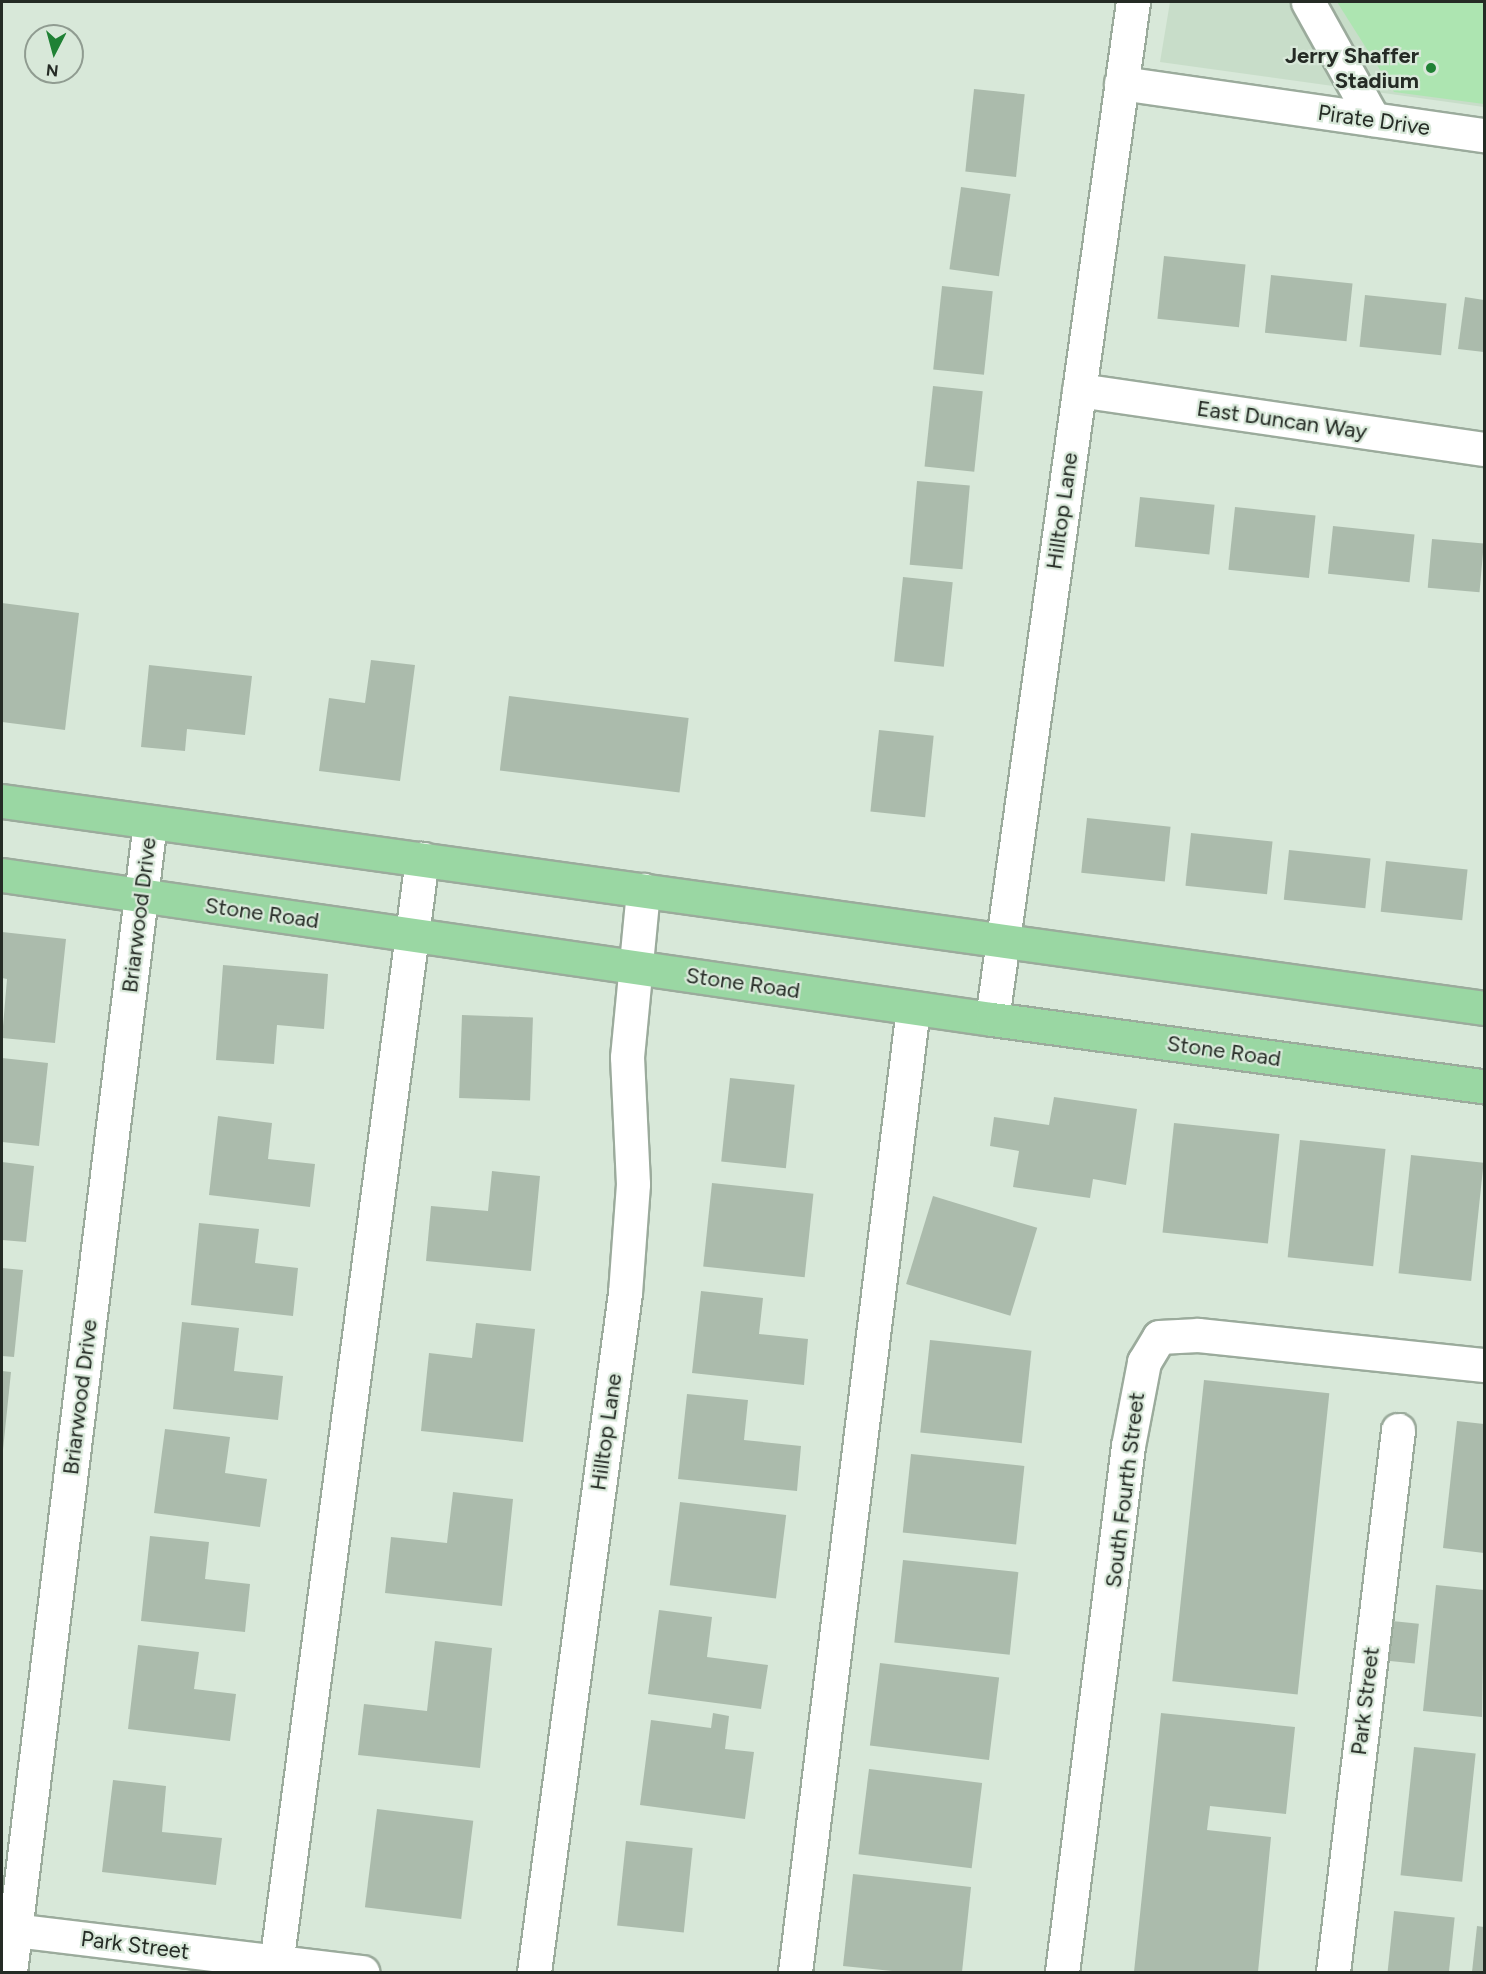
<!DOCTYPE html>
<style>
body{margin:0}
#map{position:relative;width:1486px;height:1974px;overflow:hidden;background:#d8e8d9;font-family:Figtree,sans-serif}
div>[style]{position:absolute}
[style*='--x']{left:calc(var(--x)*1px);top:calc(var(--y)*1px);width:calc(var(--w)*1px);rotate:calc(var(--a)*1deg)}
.built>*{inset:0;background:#c8ddc9}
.green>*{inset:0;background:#ade5b1}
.building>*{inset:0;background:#abbbac;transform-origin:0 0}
.roads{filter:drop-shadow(2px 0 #9bab9c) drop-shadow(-2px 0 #9bab9c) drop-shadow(0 2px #9bab9c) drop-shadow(0 -2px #9bab9c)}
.minor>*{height:33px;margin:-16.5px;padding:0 16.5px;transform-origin:16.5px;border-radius:16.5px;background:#fff}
.major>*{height:33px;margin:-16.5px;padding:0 16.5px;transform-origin:16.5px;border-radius:16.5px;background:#9ad7a3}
.dots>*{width:16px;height:16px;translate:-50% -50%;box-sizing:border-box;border:3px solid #d8e8d9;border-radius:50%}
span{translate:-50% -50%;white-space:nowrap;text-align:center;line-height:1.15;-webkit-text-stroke:4.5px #d8e8d9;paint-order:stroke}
.poi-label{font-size:22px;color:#252b25;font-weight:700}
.right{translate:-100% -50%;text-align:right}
.street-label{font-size:22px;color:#252b25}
.frame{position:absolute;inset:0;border:3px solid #252b25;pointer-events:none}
.north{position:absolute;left:24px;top:24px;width:60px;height:60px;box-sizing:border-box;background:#d8e8d9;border:2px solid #909c91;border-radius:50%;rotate:186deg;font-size:16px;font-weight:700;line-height:24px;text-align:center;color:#252b25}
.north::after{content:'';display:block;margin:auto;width:21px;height:27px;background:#1f8134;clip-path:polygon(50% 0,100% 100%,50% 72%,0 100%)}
</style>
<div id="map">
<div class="built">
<div style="clip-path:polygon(1170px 2px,1484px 2px,1484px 107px,1160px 62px)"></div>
</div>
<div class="green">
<div style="clip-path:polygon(1337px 2px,1484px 2px,1484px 104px,1394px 92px)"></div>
</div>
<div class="building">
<div style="left:974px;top:89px;width:51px;height:83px;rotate:6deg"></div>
<div style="left:961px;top:187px;width:50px;height:83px;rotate:8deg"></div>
<div style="left:1164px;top:256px;width:82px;height:63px;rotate:6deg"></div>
<div style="left:1271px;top:275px;width:82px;height:58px;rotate:6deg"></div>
<div style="left:942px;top:286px;width:51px;height:84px;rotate:6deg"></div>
<div style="left:1365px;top:295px;width:82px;height:52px;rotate:6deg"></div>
<div style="clip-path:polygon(1465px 297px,1484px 300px,1484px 352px,1458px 349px)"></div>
<div style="left:933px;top:386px;width:50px;height:81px;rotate:6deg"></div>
<div style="left:917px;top:481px;width:53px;height:84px;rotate:5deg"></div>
<div style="left:1140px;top:497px;width:75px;height:50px;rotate:6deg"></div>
<div style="left:1235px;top:507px;width:81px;height:63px;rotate:6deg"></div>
<div style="left:1333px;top:526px;width:82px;height:48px;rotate:6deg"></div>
<div style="left:1432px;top:539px;width:52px;height:49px;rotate:5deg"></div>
<div style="left:903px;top:577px;width:50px;height:85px;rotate:6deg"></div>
<div style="clip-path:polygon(2px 603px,79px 613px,65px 730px,2px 722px)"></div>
<div style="clip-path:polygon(371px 660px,415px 665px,400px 781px,319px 771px,329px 698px,365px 703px)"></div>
<div style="clip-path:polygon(149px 665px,252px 676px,245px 735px,187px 729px,185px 751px,141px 747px)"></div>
<div style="left:509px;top:696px;width:181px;height:75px;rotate:7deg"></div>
<div style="left:879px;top:730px;width:55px;height:82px;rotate:6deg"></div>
<div style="left:1087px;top:818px;width:84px;height:55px;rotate:6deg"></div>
<div style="left:1191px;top:833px;width:82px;height:53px;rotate:6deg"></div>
<div style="left:1289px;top:850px;width:82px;height:50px;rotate:6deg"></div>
<div style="left:1386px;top:861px;width:82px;height:51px;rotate:6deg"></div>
<div style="clip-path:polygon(2px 932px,66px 939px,55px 1043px,2px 1038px,7px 979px,2px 978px)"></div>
<div style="clip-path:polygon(223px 965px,328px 974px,324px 1029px,277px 1025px,274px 1064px,216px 1060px)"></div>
<div style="left:462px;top:1015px;width:71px;height:83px;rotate:2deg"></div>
<div style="clip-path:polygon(2px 1058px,48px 1063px,39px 1146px,2px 1142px)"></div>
<div style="left:730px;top:1078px;width:65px;height:84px;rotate:6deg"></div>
<div style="clip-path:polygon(1054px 1097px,1137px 1109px,1126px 1185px,1093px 1179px,1090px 1198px,1013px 1187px,1019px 1151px,990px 1146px,994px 1117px,1049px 1125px)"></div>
<div style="clip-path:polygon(218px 1116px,272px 1123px,268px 1159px,315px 1164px,310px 1207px,209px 1195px)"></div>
<div style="left:1174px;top:1123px;width:106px;height:110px;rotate:6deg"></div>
<div style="left:1300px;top:1140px;width:86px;height:118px;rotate:6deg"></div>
<div style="left:1411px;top:1155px;width:73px;height:119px;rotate:6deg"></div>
<div style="clip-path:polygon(2px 1162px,34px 1166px,26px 1242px,2px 1240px)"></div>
<div style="clip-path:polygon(492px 1171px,540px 1176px,531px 1271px,426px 1261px,431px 1206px,488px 1211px)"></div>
<div style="left:712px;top:1183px;width:102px;height:84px;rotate:6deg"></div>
<div style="left:933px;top:1196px;width:109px;height:92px;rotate:17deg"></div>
<div style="clip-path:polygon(199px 1223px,259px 1229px,255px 1263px,298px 1268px,293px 1316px,191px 1305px)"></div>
<div style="clip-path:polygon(2px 1268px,23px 1270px,14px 1357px,2px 1356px)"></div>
<div style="clip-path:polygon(701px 1291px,763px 1298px,759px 1334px,808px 1339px,804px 1385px,692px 1373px)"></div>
<div style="clip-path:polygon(182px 1322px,239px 1328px,234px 1371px,283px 1376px,278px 1420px,173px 1409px)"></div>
<div style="clip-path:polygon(476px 1323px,535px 1329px,523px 1442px,421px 1431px,429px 1353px,472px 1358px)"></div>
<div style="left:930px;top:1340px;width:102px;height:93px;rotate:6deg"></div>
<div style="clip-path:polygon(2px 1371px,11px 1372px,3px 1450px,2px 1450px)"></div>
<div style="left:1204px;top:1380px;width:126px;height:303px;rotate:6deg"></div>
<div style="clip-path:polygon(687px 1394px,748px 1400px,744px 1440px,801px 1446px,797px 1491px,678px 1479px)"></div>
<div style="clip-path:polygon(1457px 1421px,1484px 1424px,1484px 1553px,1443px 1548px)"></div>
<div style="clip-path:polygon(165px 1429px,230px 1437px,225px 1473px,267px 1479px,260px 1527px,154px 1513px)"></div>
<div style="left:911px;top:1454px;width:114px;height:79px;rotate:6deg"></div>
<div style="clip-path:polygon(453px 1492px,513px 1499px,502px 1606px,385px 1593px,391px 1537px,447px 1543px)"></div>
<div style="left:680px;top:1502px;width:107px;height:84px;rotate:7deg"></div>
<div style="clip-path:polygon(150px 1536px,209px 1542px,205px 1579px,250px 1584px,245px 1632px,141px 1621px)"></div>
<div style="left:903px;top:1560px;width:116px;height:83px;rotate:6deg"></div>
<div style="clip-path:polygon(1436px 1585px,1484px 1590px,1482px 1717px,1423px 1711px)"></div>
<div style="clip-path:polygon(659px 1610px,712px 1617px,707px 1657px,768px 1665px,761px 1709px,648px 1694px)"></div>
<div style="left:1392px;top:1621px;width:27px;height:40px;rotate:6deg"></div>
<div style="clip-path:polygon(435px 1641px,492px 1648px,480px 1768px,358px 1755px,364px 1704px,427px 1711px)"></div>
<div style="clip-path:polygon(138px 1645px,199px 1652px,194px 1689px,236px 1694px,230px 1741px,128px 1729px)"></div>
<div style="left:880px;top:1663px;width:120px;height:83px;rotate:7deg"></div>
<div style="clip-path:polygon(713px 1713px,729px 1716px,725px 1749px,754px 1752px,745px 1819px,640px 1805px,651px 1720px,711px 1728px)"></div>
<div style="clip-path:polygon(1161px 1713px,1295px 1727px,1286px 1814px,1210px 1806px,1207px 1830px,1271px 1837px,1258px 1972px,1134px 1972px)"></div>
<div style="left:1414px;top:1747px;width:62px;height:129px;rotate:6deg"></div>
<div style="left:869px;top:1769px;width:114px;height:86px;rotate:7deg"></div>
<div style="clip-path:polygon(113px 1780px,166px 1786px,162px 1832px,222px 1838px,216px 1885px,102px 1872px)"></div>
<div style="left:377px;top:1809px;width:97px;height:99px;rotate:7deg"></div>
<div style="left:626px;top:1841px;width:67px;height:85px;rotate:6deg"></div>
<div style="clip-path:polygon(853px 1874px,971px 1887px,962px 1972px,902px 1972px,843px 1966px)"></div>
<div style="left:1394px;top:1911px;width:61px;height:61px;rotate:6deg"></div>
<div style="clip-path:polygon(1477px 1926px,1484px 1927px,1484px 1972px,1472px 1972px)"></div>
</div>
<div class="roads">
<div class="minor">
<div style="--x:1308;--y:2;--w:134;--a:60.9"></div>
<div style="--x:1121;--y:83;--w:367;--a:8.2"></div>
<div style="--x:1079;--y:390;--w:409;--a:8.3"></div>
<div style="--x:992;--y:1019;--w:1027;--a:-82.11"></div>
<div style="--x:14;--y:1930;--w:351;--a:6.9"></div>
<div style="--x:10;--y:1972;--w:1158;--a:-83.06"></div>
<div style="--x:275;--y:1972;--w:1123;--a:-82.48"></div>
<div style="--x:534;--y:1972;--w:685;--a:-82.37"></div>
<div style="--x:625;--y:1293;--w:109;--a:-85.8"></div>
<div style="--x:633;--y:1184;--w:127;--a:-92.7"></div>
<div style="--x:627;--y:1057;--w:168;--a:-84.5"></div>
<div style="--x:795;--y:1972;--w:971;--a:-83.02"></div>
<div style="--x:1062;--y:1972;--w:530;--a:-82.85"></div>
<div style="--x:1128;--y:1446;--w:86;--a:-79.2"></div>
<div style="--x:1144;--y:1362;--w:29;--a:-59"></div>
<div style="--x:1159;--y:1337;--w:39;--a:-3"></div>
<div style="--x:1198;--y:1335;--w:288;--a:6"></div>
<div style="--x:1333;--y:1972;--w:546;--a:-83.16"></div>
</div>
<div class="major">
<div style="--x:2;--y:801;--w:1496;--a:7.95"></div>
<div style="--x:2;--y:875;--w:1000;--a:8.28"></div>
<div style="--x:992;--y:1019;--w:497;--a:7.8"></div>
</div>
</div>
<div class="dots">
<div style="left:1431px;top:68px;background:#1f8134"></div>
</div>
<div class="poi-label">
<span class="right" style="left:1419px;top:68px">Jerry Shaffer<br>Stadium</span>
</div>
<div class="street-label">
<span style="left:1374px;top:120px;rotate:8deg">Pirate Drive</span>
<span style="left:1282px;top:420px;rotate:8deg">East Duncan Way</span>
<span style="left:1062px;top:511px;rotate:-82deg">Hilltop Lane</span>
<span style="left:262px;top:913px;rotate:8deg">Stone Road</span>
<span style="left:139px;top:915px;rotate:-83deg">Briarwood Drive</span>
<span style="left:743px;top:983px;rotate:8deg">Stone Road</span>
<span style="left:1224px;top:1051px;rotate:8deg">Stone Road</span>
<span style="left:80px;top:1397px;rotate:-83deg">Briarwood Drive</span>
<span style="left:606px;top:1432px;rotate:-82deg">Hilltop Lane</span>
<span style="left:1125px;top:1490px;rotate:-83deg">South Fourth Street</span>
<span style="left:1365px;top:1701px;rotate:-83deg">Park Street</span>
<span style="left:135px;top:1945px;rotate:7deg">Park Street</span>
</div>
<div class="frame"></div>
<div class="north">N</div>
</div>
